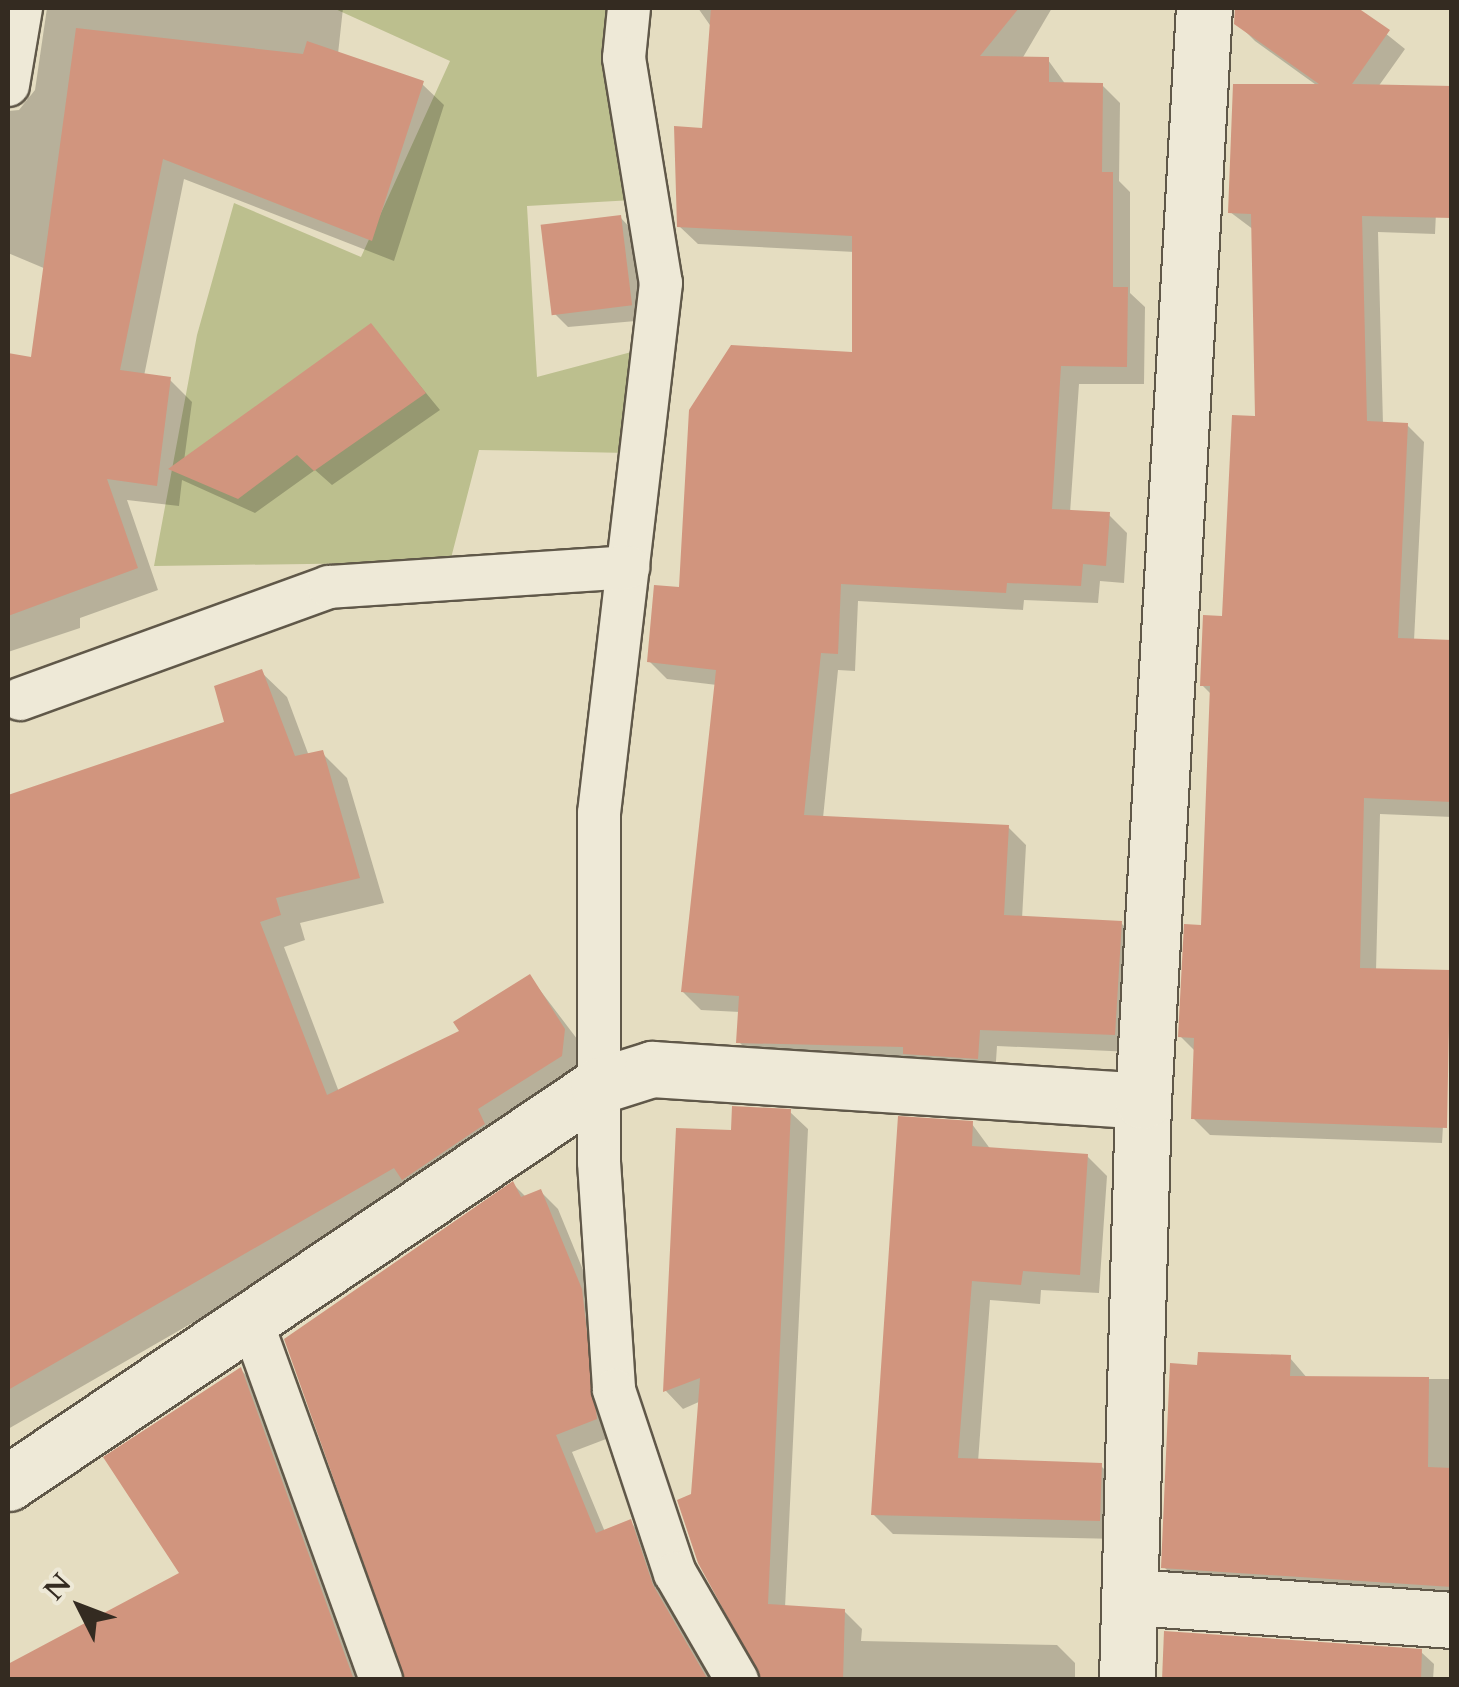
<!DOCTYPE html>
<style>
body{margin:0}
#map{position:relative;width:1459px;height:1687px;overflow:hidden;background:#e5ddc1;font-family:Cardo,serif}
div>[style]{position:absolute}
[style*='--x']{left:calc(var(--x)*1px);top:calc(var(--y)*1px);width:calc(var(--w)*1px);rotate:calc(var(--a)*1deg)}
.green>*{inset:0;background:#bcbf8e}
.shadow>*{inset:0;background:#0003}
.building>*{inset:0;background:#d1957e;transform-origin:0 0}
.roads{filter:drop-shadow(2px 0 #605849) drop-shadow(-2px 0 #605849) drop-shadow(0 2px #605849) drop-shadow(0 -2px #605849)}
.lane>*{height:42px;margin:-21px;padding:0 21px;transform-origin:21px;border-radius:21px;background:#eee9d7}
.street>*{height:55px;margin:-27.5px;padding:0 27.5px;transform-origin:27.5px;border-radius:27.5px;background:#eee9d7}
span{translate:-50% -50%;white-space:nowrap;text-align:center;line-height:1.15;-webkit-text-stroke:10px #eee9d7;paint-order:stroke}
.frame{position:absolute;inset:0;border:10px solid #342b21;pointer-events:none}
.north{position:absolute;left:30px;top:1557px;width:100px;height:100px;-webkit-text-stroke:8px #eee9d7;paint-order:stroke;rotate:312deg;font-size:28px;font-weight:700;line-height:40px;text-align:center;color:#342b21}
.north::after{content:'';display:block;margin:auto;width:35px;height:45px;background:#342b21;clip-path:polygon(50% 0,100% 100%,50% 72%,0 100%)}
</style>
<div id="map">
<div class="green">
<div style="clip-path:polygon(333px 8px,613px 8px,633px 200px,527px 206px,537px 377px,639px 350px,628px 453px,479px 450px,450px 562px,154px 566px,197px 335px,234px 203px,361px 257px,450px 61px)"></div>
</div>
<div class="shadow">
<div style="clip-path:polygon(47px 8px,343px 8px,338px 54px,422px 84px,444px 105px,394px 261px,184px 179px,144px 376px,170px 380px,192px 402px,184px 461px,371px 326px,440px 410px,332px 485px,315px 470px,255px 513px,182px 480px,179px 506px,127px 500px,158px 590px,80px 618px,80px 628px,8px 652px,8px 367px,33px 361px,46px 269px,8px 253px,8px 111px,19px 110px,35px 90px)"></div>
<div style="clip-path:polygon(698px 8px,1052px 8px,1022px 59px,1048px 60px,1066px 85px,1102px 85px,1120px 103px,1119px 181px,1130px 192px,1130px 293px,1145px 307px,1144px 384px,1079px 384px,1070px 513px,1109px 515px,1127px 533px,1124px 583px,1100px 581px,1098px 603px,1024px 600px,1023px 610px,858px 601px,855px 671px,838px 670px,823px 818px,1008px 827px,1026px 845px,1022px 919px,1121px 923px,1139px 941px,1133px 1052px,997px 1046px,995px 1076px,757px 1060px,739px 1042px,740px 1012px,701px 1010px,683px 992px,717px 685px,667px 679px,649px 661px,682px 590px,854px 355px,855px 252px,698px 244px,679px 226px,677px 129px,704px 131px,712px 28px)"></div>
<div style="clip-path:polygon(1235px 8px,1354px 8px,1405px 49px,1378px 87px,1441px 105px,1435px 234px,1378px 232px,1383px 424px,1407px 425px,1424px 442px,1414px 641px,1452px 643px,1452px 817px,1380px 814px,1376px 971px,1452px 972px,1442px 1143px,1210px 1135px,1193px 1118px,1196px 1052px,1180px 1036px,1203px 927px,1212px 695px,1202px 685px,1225px 619px,1258px 419px,1254px 230px,1230px 212px,1319px 87px,1255px 41px,1237px 23px)"></div>
<div style="clip-path:polygon(620px 217px,636px 234px,647px 320px,568px 327px,552px 311px)"></div>
<div style="clip-path:polygon(261px 672px,287px 697px,309px 756px,322px 753px,347px 778px,384px 903px,300px 923px,305px 940px,284px 947px,339px 1092px,462px 1032px,530px 977px,590px 1056px,587px 1082px,418px 1193px,8px 1429px,8px 798px,228px 723px)"></div>
<div style="clip-path:polygon(790px 1112px,808px 1129px,785px 1608px,844px 1611px,862px 1629px,861px 1641px,1057px 1645px,1075px 1663px,1075px 1680px,762px 1680px,694px 1496px,701px 1401px,683px 1409px,666px 1391px,678px 1130px,733px 1133px)"></div>
<div style="clip-path:polygon(972px 1124px,991px 1150px,1087px 1156px,1107px 1176px,1099px 1293px,1041px 1290px,1040px 1304px,990px 1300px,978px 1462px,1101px 1466px,1120px 1485px,1119px 1539px,893px 1534px,873px 1514px)"></div>
<div style="clip-path:polygon(513px 1184px,527px 1198px,541px 1192px,558px 1209px,599px 1309px,614px 1436px,572px 1452px,605px 1532px,630px 1522px,647px 1539px,713px 1680px,407px 1680px)"></div>
<div style="clip-path:polygon(1452px 1346px,1452px 1600px,1182px 1585px,1164px 1567px,1199px 1367px,1290px 1358px,1308px 1379px,1450px 1379px)"></div>
<div style="clip-path:polygon(241px 1370px,258px 1387px,364px 1680px,8px 1680px,8px 1667px,183px 1574px)"></div>
<div style="clip-path:polygon(1421px 1652px,1434px 1664px,1433px 1680px,1164px 1680px)"></div>
</div>
<div class="building">
<div style="clip-path:polygon(711px 8px,1019px 8px,980px 56px,1049px 57px,1049px 82px,1103px 83px,1102px 172px,1113px 172px,1113px 287px,1128px 287px,1127px 367px,1061px 366px,1052px 509px,1110px 512px,1106px 566px,1083px 564px,1081px 586px,1007px 583px,1006px 593px,841px 584px,838px 654px,821px 653px,804px 815px,1009px 825px,1004px 915px,1122px 921px,1115px 1035px,980px 1030px,978px 1059px,903px 1054px,903px 1047px,736px 1043px,739px 996px,681px 992px,716px 670px,647px 662px,654px 585px,679px 587px,689px 410px,731px 345px,852px 352px,852px 236px,677px 227px,674px 126px,702px 128px)"></div>
<div style="clip-path:polygon(1235px 8px,1358px 8px,1390px 30px,1352px 84px,1452px 86px,1452px 218px,1362px 216px,1367px 421px,1408px 423px,1398px 638px,1452px 640px,1452px 802px,1364px 798px,1360px 968px,1450px 970px,1447px 1128px,1191px 1119px,1194px 1038px,1178px 1037px,1184px 924px,1201px 925px,1210px 686px,1200px 686px,1203px 615px,1222px 616px,1232px 415px,1255px 416px,1251px 214px,1228px 213px,1233px 84px,1319px 84px,1234px 24px)"></div>
<div style="clip-path:polygon(76px 28px,303px 54px,307px 41px,424px 81px,372px 241px,163px 159px,120px 370px,171px 377px,157px 486px,107px 479px,138px 568px,8px 616px,8px 353px,31px 357px)"></div>
<div style="left:621px;top:215px;width:91px;height:81px;rotate:83deg"></div>
<div style="clip-path:polygon(371px 323px,426px 393px,314px 471px,297px 455px,238px 499px,168px 469px)"></div>
<div style="clip-path:polygon(262px 669px,295px 756px,323px 750px,360px 878px,276px 898px,281px 915px,260px 922px,327px 1095px,459px 1031px,453px 1022px,530px 974px,565px 1029px,562px 1056px,478px 1109px,485px 1124px,402px 1180px,394px 1168px,8px 1390px,8px 795px,224px 722px,214px 686px)"></div>
<div style="clip-path:polygon(732px 1106px,791px 1109px,768px 1604px,845px 1609px,843px 1680px,762px 1680px,698px 1563px,677px 1500px,691px 1494px,700px 1378px,663px 1392px,676px 1128px,731px 1130px)"></div>
<div style="clip-path:polygon(898px 1116px,973px 1121px,972px 1146px,1088px 1154px,1080px 1275px,1023px 1271px,1021px 1285px,972px 1281px,958px 1458px,1102px 1463px,1100px 1521px,871px 1515px)"></div>
<div style="clip-path:polygon(513px 1181px,521px 1197px,541px 1189px,582px 1289px,597px 1419px,556px 1435px,596px 1533px,631px 1519px,653px 1585px,708px 1680px,405px 1680px,284px 1339px)"></div>
<div style="clip-path:polygon(1198px 1352px,1291px 1355px,1290px 1376px,1429px 1377px,1428px 1467px,1452px 1468px,1452px 1587px,1161px 1568px,1170px 1363px,1197px 1365px)"></div>
<div style="clip-path:polygon(241px 1367px,354px 1680px,8px 1680px,8px 1664px,179px 1573px,103px 1457px)"></div>
<div style="clip-path:polygon(1164px 1631px,1422px 1649px,1421px 1680px,1162px 1680px)"></div>
</div>
<div class="roads">
<div class="lane">
<div style="--x:629;--y:8;--w:50;--a:95.7"></div>
<div style="--x:624;--y:58;--w:228;--a:80.7"></div>
<div style="--x:661;--y:283;--w:534;--a:96.67"></div>
<div style="--x:599;--y:813;--w:349;--a:90"></div>
<div style="--x:599;--y:1162;--w:228;--a:86.2"></div>
<div style="--x:614;--y:1390;--w:193;--a:71.6"></div>
<div style="--x:675;--y:1573;--w:124;--a:59.9"></div>
<div style="--x:8;--y:85;--w:78;--a:-80.4"></div>
<div style="--x:20;--y:699;--w:329;--a:-19.9"></div>
<div style="--x:329;--y:587;--w:300;--a:-3.8"></div>
<div style="--x:252;--y:1323;--w:380;--a:70.1"></div>
</div>
<div class="street">
<div style="--x:8;--y:1483;--w:711;--a:-33.94"></div>
<div style="--x:598;--y:1086;--w:57;--a:-17.5"></div>
<div style="--x:652;--y:1069;--w:492;--a:3.7"></div>
<div style="--x:1132;--y:1597;--w:321;--a:4.1"></div>
<div style="--x:1127;--y:1680;--w:579;--a:-88.42"></div>
<div style="--x:1143;--y:1101;--w:1095;--a:-86.81"></div>
</div>
</div>
<div class="frame"></div>
<div class="north">N</div>
</div>
